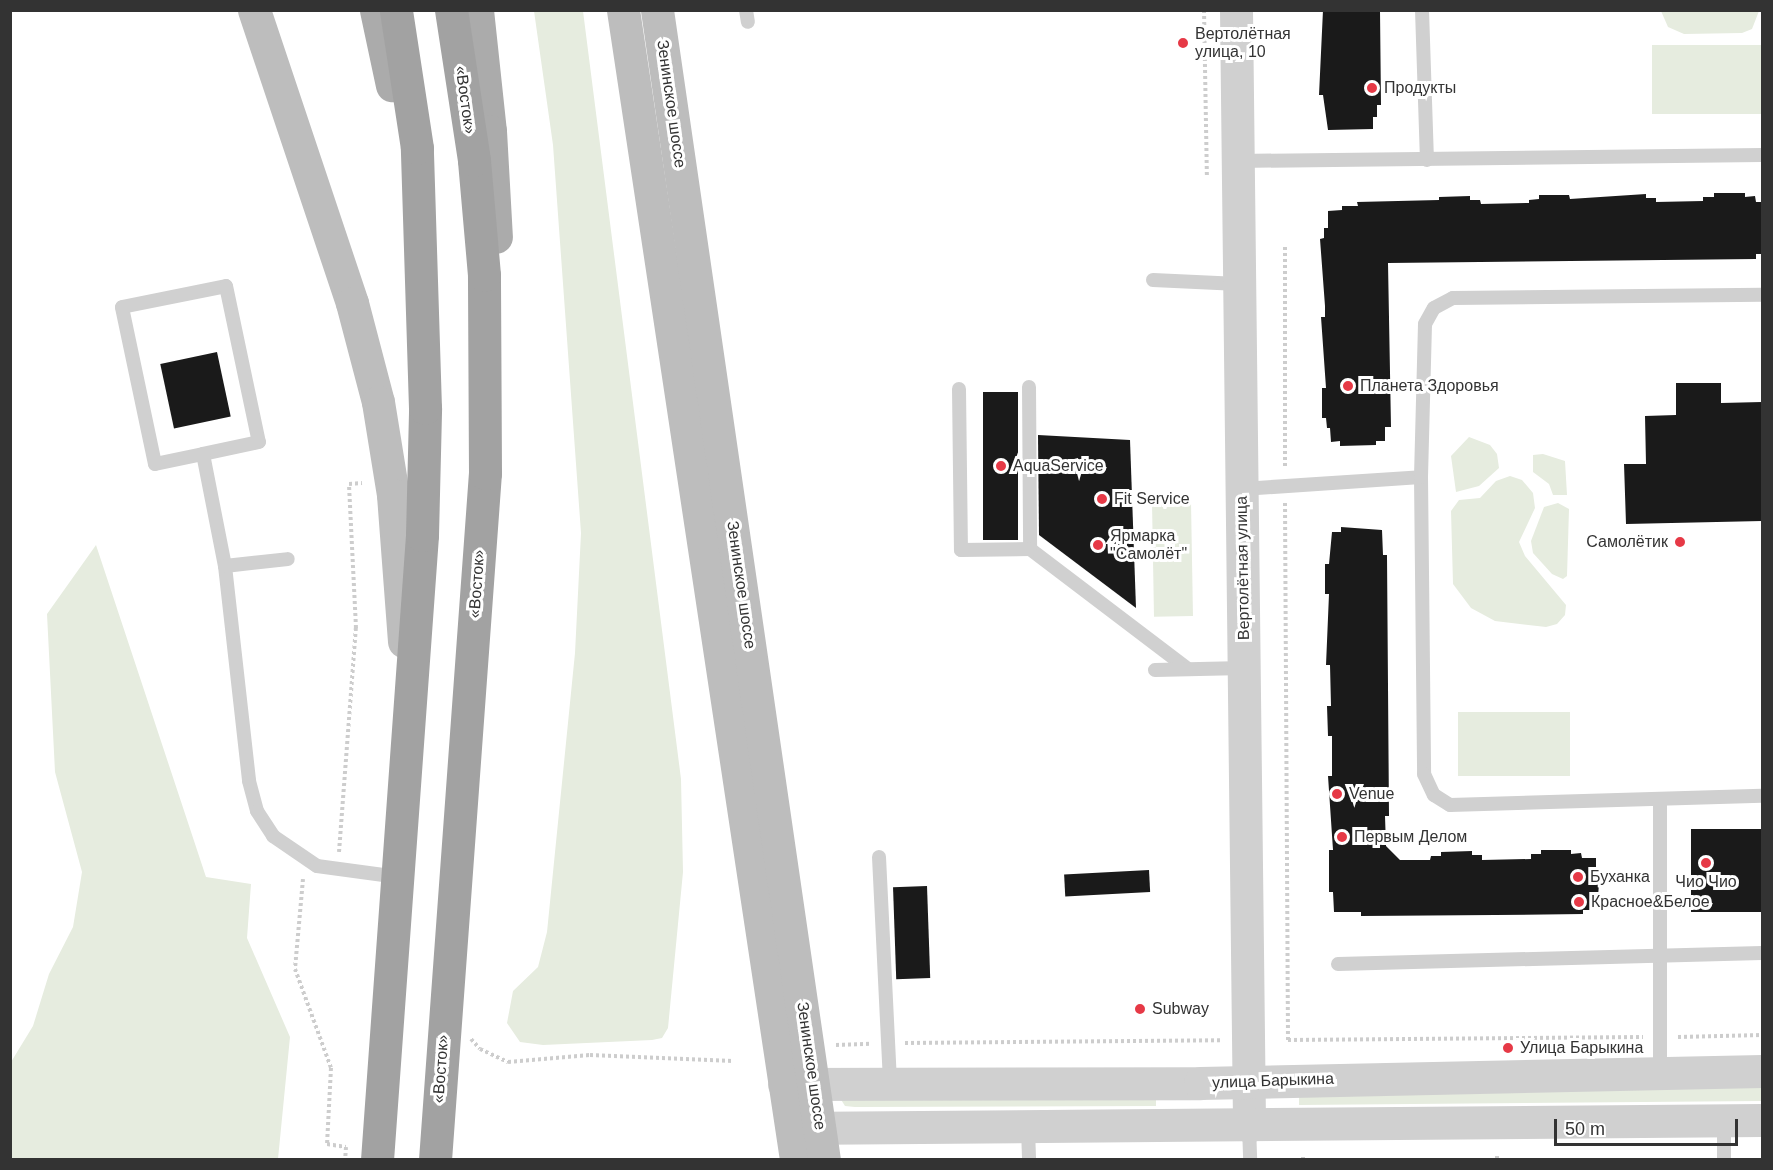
<!DOCTYPE html>
<meta charset="utf-8">
<style>
body{margin:0}
#map{position:relative;width:1773px;height:1170px;overflow:hidden;background:#fff;font-family:Helvetica,sans-serif}
div>[style]{position:absolute}
[style*='--x']{left:calc(var(--x)*1px);top:calc(var(--y)*1px);width:calc(var(--w)*1px);rotate:calc(var(--a)*1deg)}
.green>*{inset:0;background:#e6ecdf;transform-origin:0 0}
.building>*{inset:0;background:#1a1a1a;transform-origin:0 0}
.path>*{height:4px;margin-top:-2px;transform-origin:0;background:repeating-linear-gradient(90deg,#cdcdcd 0 3px,transparent 0 6px)}
.service>*{height:14px;margin:-7px;padding:0 7px;transform-origin:7px;border-radius:7px;background:#d0d0d0}
.tertiary>*{height:33px;margin:-16.5px;padding:0 16.5px;transform-origin:16.5px;border-radius:16.5px;background:#d0d0d0}
.secondary>*{height:33px;margin:-16.5px;padding:0 16.5px;transform-origin:16.5px;border-radius:16.5px;background:#bdbdbd}
.primary>*{height:33px;margin:-16.5px;padding:0 16.5px;transform-origin:16.5px;border-radius:16.5px;background:#ababab}
.trunk>*{height:33px;margin:-16.5px;padding:0 16.5px;transform-origin:16.5px;border-radius:16.5px;background:#a2a2a2}
.dots>*{width:16px;height:16px;translate:-50% -50%;box-sizing:border-box;border:3px solid #fff;border-radius:50%}
span{translate:-50% -50%;white-space:nowrap;text-align:center;line-height:1.15;-webkit-text-stroke:6px #fff;paint-order:stroke}
.poi-label{font-size:16px;color:#333}
.left{translate:0 -50%;text-align:left}
.right{translate:-100% -50%;text-align:right}
.street-label{font-size:16px;color:#333}
.frame{position:absolute;inset:0;border:12px solid #333;pointer-events:none}
.scale{position:absolute;left:1554px;top:1119px;width:184px;height:27px;box-sizing:border-box;border:3px solid #333;border-top:0;padding-left:8px;font-size:18px;line-height:21px;white-space:nowrap;color:#333;-webkit-text-stroke:4px #fff;paint-order:stroke}
</style>
<div id="map">
<div class="green">
<div style="clip-path:polygon(534px 11px,583px 11px,681px 779px,683px 872px,668px 1028px,662px 1038px,652px 1040px,543px 1045px,520px 1042px,507px 1023px,513px 991px,538px 967px,547px 932px,575px 653px,581px 533px,553px 145px)"></div>
<div style="clip-path:polygon(1661px 11px,1759px 10px,1759px 11px,1752px 29px,1742px 33px,1684px 34px,1668px 27px)"></div>
<div style="left:1762px;top:45px;width:69px;height:110px;rotate:90deg"></div>
<div style="clip-path:polygon(1469px 437px,1490px 445px,1497px 454px,1499px 468px,1479px 486px,1456px 492px,1451px 456px)"></div>
<div style="clip-path:polygon(1543px 454px,1565px 461px,1567px 495px,1553px 495px,1549px 484px,1533px 472px,1533px 455px)"></div>
<div style="clip-path:polygon(1510px 476px,1522px 480px,1533px 493px,1535px 508px,1519px 542px,1525px 556px,1566px 605px,1565px 615px,1557px 624px,1546px 627px,1495px 621px,1471px 608px,1453px 584px,1451px 511px,1459px 500px,1480px 498px,1496px 481px)"></div>
<div style="left:1191px;top:502px;width:114px;height:39px;rotate:89deg"></div>
<div style="clip-path:polygon(1558px 503px,1569px 509px,1567px 576px,1563px 579px,1552px 574px,1533px 553px,1531px 541px,1544px 507px)"></div>
<div style="clip-path:polygon(96px 545px,206px 877px,251px 884px,247px 938px,290px 1037px,278px 1159px,11px 1159px,11px 1062px,33px 1026px,49px 974px,73px 927px,82px 872px,55px 772px,47px 614px)"></div>
<div style="left:1570px;top:712px;width:64px;height:112px;rotate:90deg"></div>
<div style="clip-path:polygon(1762px 1087px,1762px 1101px,1299px 1105px,1299px 1093px)"></div>
<div style="clip-path:polygon(1156px 1093px,1156px 1106px,855px 1107px,845px 1106px,840px 1098px)"></div>
</div>
<div class="building">
<div style="clip-path:polygon(1323px 10px,1380px 10px,1381px 105px,1377px 105px,1377px 117px,1373px 117px,1373px 129px,1328px 130px,1323px 95px,1319px 95px)"></div>
<div style="clip-path:polygon(1714px 193px,1745px 193px,1745px 197px,1755px 196px,1756px 202px,1762px 202px,1762px 254px,1756px 254px,1756px 259px,1388px 263px,1391px 427px,1385px 427px,1385px 441px,1376px 441px,1376px 445px,1340px 446px,1340px 441px,1331px 442px,1330px 428px,1327px 428px,1326px 418px,1322px 418px,1322px 388px,1326px 388px,1321px 317px,1325px 317px,1325px 306px,1320px 239px,1324px 238px,1324px 228px,1328px 228px,1328px 211px,1342px 210px,1342px 206px,1358px 206px,1357px 202px,1439px 200px,1439px 197px,1470px 196px,1470px 200px,1480px 200px,1481px 204px,1529px 203px,1529px 200px,1539px 199px,1539px 195px,1569px 195px,1570px 199px,1646px 194px,1646px 198px,1656px 198px,1656px 202px,1703px 201px,1703px 197px,1714px 197px)"></div>
<div style="left:217px;top:352px;width:66px;height:58px;rotate:78deg"></div>
<div style="clip-path:polygon(1676px 383px,1721px 383px,1721px 403px,1762px 402px,1762px 521px,1626px 524px,1624px 464px,1646px 464px,1645px 416px,1676px 415px)"></div>
<div style="left:983px;top:392px;width:35px;height:148px"></div>
<div style="clip-path:polygon(1038px 435px,1130px 440px,1136px 608px,1039px 535px)"></div>
<div style="clip-path:polygon(1341px 527px,1382px 530px,1383px 555px,1387px 555px,1389px 816px,1385px 816px,1386px 846px,1400px 860px,1430px 860px,1431px 856px,1441px 856px,1441px 852px,1472px 851px,1472px 855px,1482px 855px,1482px 860px,1531px 859px,1531px 854px,1541px 854px,1541px 850px,1571px 850px,1571px 854px,1581px 853px,1582px 858px,1596px 858px,1596px 870px,1600px 870px,1597px 910px,1583px 910px,1583px 914px,1495px 915px,1361px 916px,1361px 912px,1334px 912px,1333px 892px,1329px 892px,1329px 850px,1333px 850px,1328px 776px,1332px 776px,1332px 736px,1328px 736px,1327px 706px,1331px 706px,1330px 665px,1326px 665px,1329px 594px,1325px 594px,1325px 564px,1329px 564px,1332px 532px,1341px 532px)"></div>
<div style="left:1762px;top:829px;width:83px;height:71px;rotate:90deg"></div>
<div style="left:1149px;top:870px;width:22px;height:85px;rotate:87deg"></div>
<div style="left:927px;top:886px;width:92px;height:34px;rotate:88deg"></div>
</div>
<div class="path">
<div style="--x:1204;--y:10;--w:168;--a:89"></div>
<div style="--x:1285;--y:247;--w:221;--a:90"></div>
<div style="--x:1285;--y:503;--w:537;--a:89.68"></div>
<div style="--x:1288;--y:1040;--w:355;--a:-0.5"></div>
<div style="--x:339;--y:852;--w:225;--a:-85.7"></div>
<div style="--x:356;--y:628;--w:144;--a:-92.8"></div>
<div style="--x:349;--y:484;--w:13;--a:-4"></div>
<div style="--x:303;--y:879;--w:90;--a:95.1"></div>
<div style="--x:295;--y:969;--w:105;--a:70"></div>
<div style="--x:331;--y:1068;--w:76;--a:93"></div>
<div style="--x:327;--y:1144;--w:19;--a:9"></div>
<div style="--x:346;--y:1147;--w:13;--a:94"></div>
<div style="--x:1678;--y:1037;--w:84;--a:-1.4"></div>
<div style="--x:471;--y:1039;--w:13;--a:48"></div>
<div style="--x:480;--y:1049;--w:31;--a:25"></div>
<div style="--x:508;--y:1062;--w:82;--a:-4.9"></div>
<div style="--x:590;--y:1055;--w:143;--a:2.4"></div>
<div style="--x:905;--y:1043;--w:316;--a:-0.5"></div>
<div style="--x:836;--y:1045;--w:35;--a:-2"></div>
<div style="--x:1497;--y:1156;--w:4;--a:90"></div>
<div style="--x:1303;--y:1157;--w:3;--a:90"></div>
</div>
<div class="service">
<div style="--x:746;--y:10;--w:12;--a:81"></div>
<div style="--x:1422;--y:10;--w:150;--a:88.1"></div>
<div style="--x:1238;--y:161;--w:524;--a:-0.66"></div>
<div style="--x:1153;--y:280;--w:86;--a:2.7"></div>
<div style="--x:1029;--y:387;--w:162;--a:89.6"></div>
<div style="--x:1030;--y:549;--w:198;--a:37.2"></div>
<div style="--x:959;--y:389;--w:161;--a:89.3"></div>
<div style="--x:961;--y:550;--w:69;--a:-0.8"></div>
<div style="--x:203;--y:454;--w:49;--a:168.2"></div>
<div style="--x:155;--y:464;--w:160;--a:-101.9"></div>
<div style="--x:122;--y:307;--w:106;--a:-11.4"></div>
<div style="--x:226;--y:286;--w:159;--a:78.1"></div>
<div style="--x:259;--y:442;--w:57;--a:167.9"></div>
<div style="--x:203;--y:454;--w:114;--a:78.9"></div>
<div style="--x:225;--y:566;--w:216;--a:83.6"></div>
<div style="--x:249;--y:781;--w:31;--a:75"></div>
<div style="--x:257;--y:811;--w:30;--a:57"></div>
<div style="--x:273;--y:836;--w:53;--a:34.3"></div>
<div style="--x:317;--y:866;--w:82;--a:7.7"></div>
<div style="--x:1421;--y:477;--w:297;--a:89.4"></div>
<div style="--x:1424;--y:774;--w:23;--a:65"></div>
<div style="--x:1434;--y:795;--w:19;--a:32"></div>
<div style="--x:1450;--y:805;--w:312;--a:-1.7"></div>
<div style="--x:1242;--y:489;--w:179;--a:-3.8"></div>
<div style="--x:1421;--y:477;--w:153;--a:-88.5"></div>
<div style="--x:1425;--y:324;--w:18;--a:-61"></div>
<div style="--x:1434;--y:308;--w:21;--a:-28"></div>
<div style="--x:1453;--y:298;--w:309;--a:-0.6"></div>
<div style="--x:225;--y:566;--w:63;--a:-6.3"></div>
<div style="--x:1155;--y:670;--w:89;--a:-1.3"></div>
<div style="--x:1660;--y:800;--w:273;--a:90"></div>
<div style="--x:879;--y:857;--w:228;--a:87.2"></div>
<div style="--x:1338;--y:964;--w:424;--a:-1.5"></div>
<div style="--x:1724;--y:1121;--w:39;--a:90"></div>
<div style="--x:1249;--y:1126;--w:34;--a:88"></div>
<div style="--x:1028;--y:1129;--w:31;--a:88"></div>
</div>
<div class="tertiary">
<div style="--x:1236;--y:10;--w:1116;--a:89.33"></div>
<div style="--x:784;--y:1084;--w:416;--a:-0.1"></div>
<div style="--x:1200;--y:1083;--w:562;--a:-1.22"></div>
<div style="--x:792;--y:1128;--w:970;--a:-0.47"></div>
</div>
<div class="secondary">
<div style="--x:254;--y:10;--w:309;--a:71.5"></div>
<div style="--x:352;--y:303;--w:102;--a:75.3"></div>
<div style="--x:378;--y:402;--w:94;--a:80.8"></div>
<div style="--x:393;--y:495;--w:147;--a:85.7"></div>
<div style="--x:623;--y:10;--w:1163;--a:81.44"></div>
<div style="--x:657;--y:10;--w:1162;--a:81.74"></div>
</div>
<div class="primary">
<div style="--x:376;--y:10;--w:77;--a:78"></div>
<div style="--x:477;--y:10;--w:122;--a:83.9"></div>
<div style="--x:490;--y:131;--w:106;--a:86.8"></div>
</div>
<div class="trunk">
<div style="--x:377;--y:1160;--w:627;--a:-85.88"></div>
<div style="--x:422;--y:535;--w:127;--a:-88.6"></div>
<div style="--x:425;--y:408;--w:260;--a:-91.8"></div>
<div style="--x:417;--y:148;--w:140;--a:-98.7"></div>
<div style="--x:435;--y:1160;--w:689;--a:-85.84"></div>
<div style="--x:485;--y:473;--w:198;--a:-90.3"></div>
<div style="--x:484;--y:275;--w:115;--a:-95"></div>
<div style="--x:474;--y:160;--w:152;--a:-98.7"></div>
</div>
<div class="dots">
<div style="left:1183px;top:43px;background:#e63946"></div>
<div style="left:1372px;top:88px;background:#e63946"></div>
<div style="left:1348px;top:386px;background:#e63946"></div>
<div style="left:1001px;top:466px;background:#e63946"></div>
<div style="left:1102px;top:499px;background:#e63946"></div>
<div style="left:1680px;top:542px;background:#e63946"></div>
<div style="left:1098px;top:545px;background:#e63946"></div>
<div style="left:1337px;top:794px;background:#e63946"></div>
<div style="left:1342px;top:837px;background:#e63946"></div>
<div style="left:1706px;top:863px;background:#e63946"></div>
<div style="left:1578px;top:877px;background:#e63946"></div>
<div style="left:1579px;top:902px;background:#e63946"></div>
<div style="left:1140px;top:1009px;background:#e63946"></div>
<div style="left:1508px;top:1048px;background:#e63946"></div>
</div>
<div class="poi-label">
<span class="left" style="left:1195px;top:43px">Вертолётная<br>улица, 10</span>
<span class="left" style="left:1384px;top:88px">Продукты</span>
<span class="left" style="left:1360px;top:386px">Планета Здоровья</span>
<span class="left" style="left:1013px;top:466px">AquaService</span>
<span class="left" style="left:1114px;top:499px">Fit Service</span>
<span class="left" style="left:1110px;top:545px">Ярмарка<br>"Самолёт"</span>
<span class="right" style="left:1668px;top:542px">Самолётик</span>
<span class="left" style="left:1349px;top:794px">Venue</span>
<span class="left" style="left:1354px;top:837px">Первым Делом</span>
<span class="left" style="left:1590px;top:877px">Буханка</span>
<span style="left:1706px;top:882px">Чио Чио</span>
<span class="left" style="left:1591px;top:902px">Красное&amp;Белое</span>
<span class="left" style="left:1152px;top:1009px">Subway</span>
<span class="left" style="left:1520px;top:1048px">Улица Барыкина</span>
</div>
<div class="street-label">
<span style="left:465px;top:100px;rotate:82deg">«Восток»</span>
<span style="left:671px;top:104px;rotate:82deg">Зенинское шоссе</span>
<span style="left:1243px;top:568px;rotate:-91deg">Вертолётная улица</span>
<span style="left:477px;top:584px;rotate:-86deg">«Восток»</span>
<span style="left:741px;top:585px;rotate:82deg">Зенинское шоссе</span>
<span style="left:811px;top:1066px;rotate:82deg">Зенинское шоссе</span>
<span style="left:441px;top:1069px;rotate:-86deg">«Восток»</span>
<span style="left:1273px;top:1081px;rotate:-2deg">улица Барыкина</span>
</div>
<div class="frame"></div>
<div class="scale">50 m</div>
</div>
